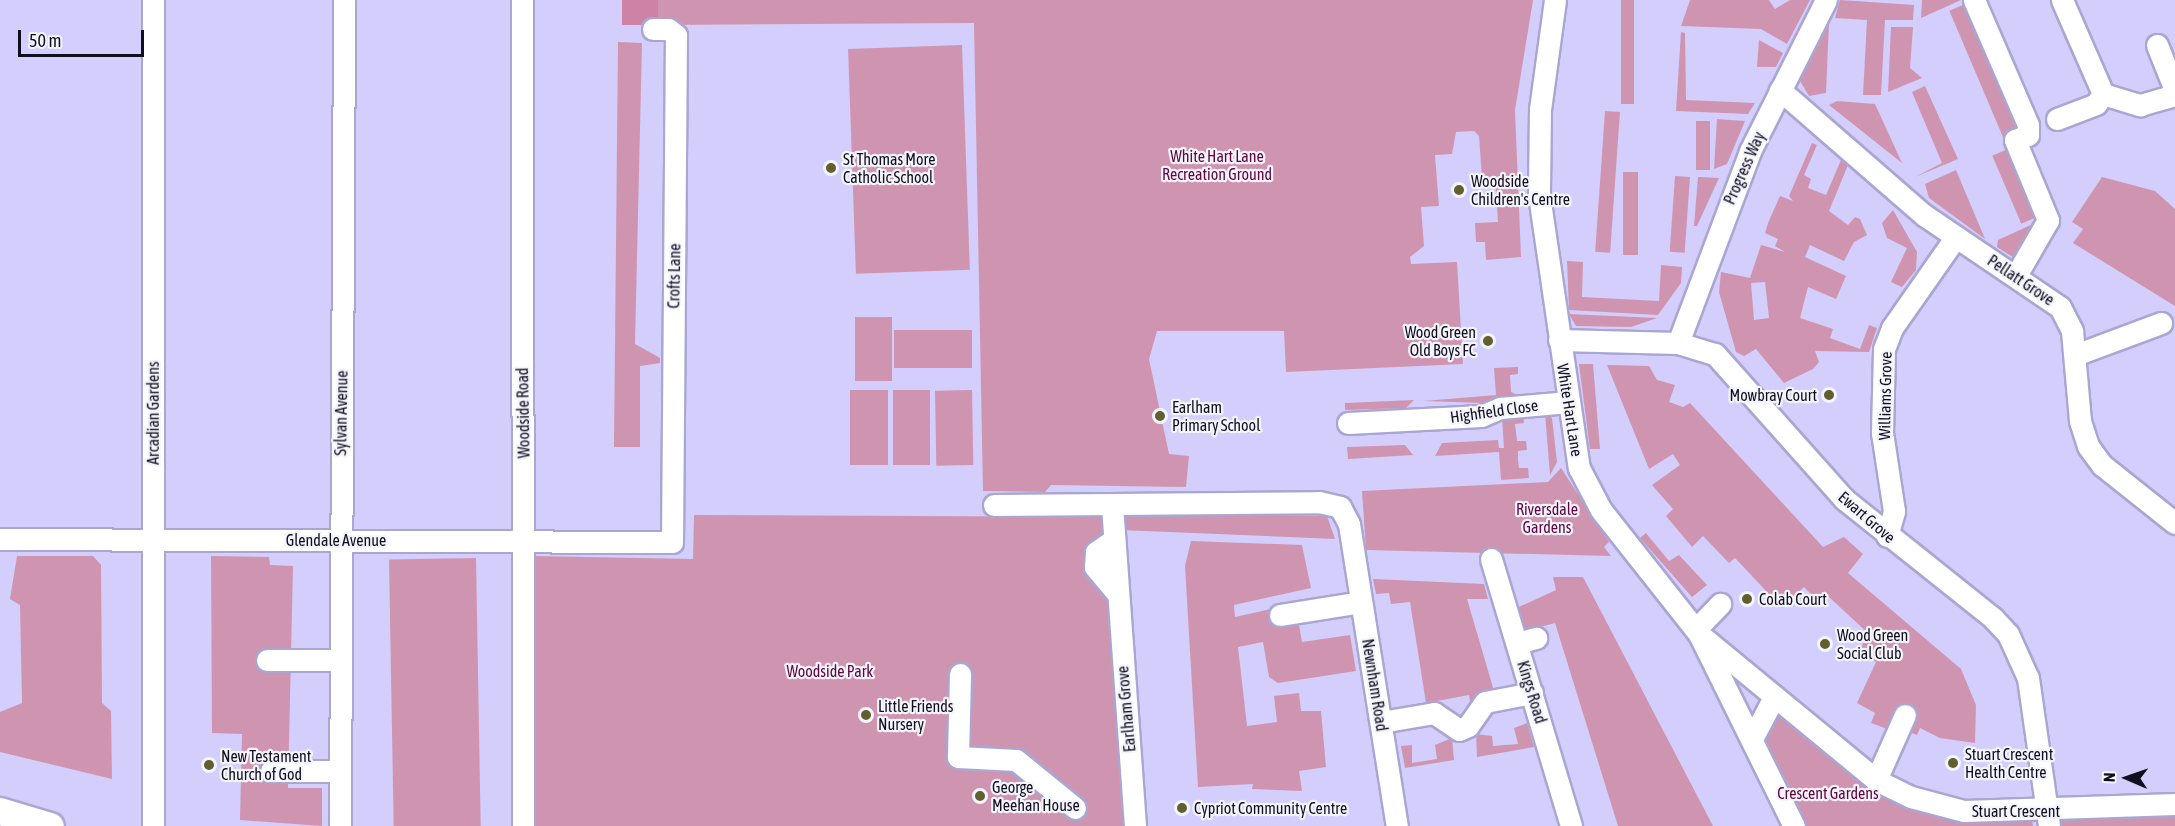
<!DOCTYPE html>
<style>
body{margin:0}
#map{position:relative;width:2175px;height:826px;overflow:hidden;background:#d3cefc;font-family:"Asap Condensed",sans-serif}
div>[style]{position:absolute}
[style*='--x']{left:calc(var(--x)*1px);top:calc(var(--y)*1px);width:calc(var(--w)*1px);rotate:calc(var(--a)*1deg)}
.green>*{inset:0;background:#cf95b0;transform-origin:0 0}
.forest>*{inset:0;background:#cd82a6;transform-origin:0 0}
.roads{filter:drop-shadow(2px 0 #aaa6d2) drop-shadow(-2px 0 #aaa6d2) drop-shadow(0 2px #aaa6d2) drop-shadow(0 -2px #aaa6d2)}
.minor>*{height:21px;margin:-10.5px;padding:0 10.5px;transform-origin:10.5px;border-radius:10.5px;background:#fff}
.major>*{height:27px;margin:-13.5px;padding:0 13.5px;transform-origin:13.5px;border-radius:13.5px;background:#fff}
.dots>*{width:16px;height:16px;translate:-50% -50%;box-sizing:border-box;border:3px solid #f4f4fd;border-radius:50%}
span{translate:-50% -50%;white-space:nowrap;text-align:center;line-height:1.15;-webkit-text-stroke:4.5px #f4f4fd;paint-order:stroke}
.park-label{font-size:16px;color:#61043f}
.poi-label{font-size:16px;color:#110e1e}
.left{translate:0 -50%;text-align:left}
.right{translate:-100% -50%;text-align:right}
.street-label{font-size:16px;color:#110e1e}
.north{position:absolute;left:2097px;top:748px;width:60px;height:60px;-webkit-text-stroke:4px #f4f4fd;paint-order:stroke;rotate:272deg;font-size:16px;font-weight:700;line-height:24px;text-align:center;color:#110e1e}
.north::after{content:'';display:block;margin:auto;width:21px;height:27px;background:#110e1e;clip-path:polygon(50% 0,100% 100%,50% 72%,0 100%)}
.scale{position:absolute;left:18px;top:30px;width:126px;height:27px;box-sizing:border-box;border:3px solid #110e1e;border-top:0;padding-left:8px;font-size:18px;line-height:21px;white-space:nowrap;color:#110e1e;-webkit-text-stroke:4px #f4f4fd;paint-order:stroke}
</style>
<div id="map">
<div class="green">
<div style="clip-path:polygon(658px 0,1533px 0,1515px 110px,1521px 257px,1486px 260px,1485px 242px,1476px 242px,1475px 223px,1498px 222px,1495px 178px,1482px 178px,1479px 136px,1474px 131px,1456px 132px,1452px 154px,1435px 155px,1439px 206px,1421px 207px,1424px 246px,1410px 257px,1411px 264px,1457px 262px,1463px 364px,1286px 372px,1284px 331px,1157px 331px,1149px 359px,1169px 454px,1189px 456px,1186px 487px,1051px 485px,1045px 492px,983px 491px,974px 23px,658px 25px)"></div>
<div style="left:1621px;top:0;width:13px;height:104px"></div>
<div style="clip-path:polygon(1690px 0,1769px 0,1775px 9px,1790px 0,1810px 0,1787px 44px,1761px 29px,1681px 26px)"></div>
<div style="clip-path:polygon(1840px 0,1914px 5px,1913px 20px,1885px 20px,1881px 95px,1863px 95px,1867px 20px,1835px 18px)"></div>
<div style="clip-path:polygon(1922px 0,1961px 0,1921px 18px)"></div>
<div style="left:1965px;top:4px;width:141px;height:17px;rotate:67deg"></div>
<div style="clip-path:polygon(1829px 21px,1826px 93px,1809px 96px,1800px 81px)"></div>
<div style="clip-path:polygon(1891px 27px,1913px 27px,1910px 68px,1922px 78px,1888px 92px)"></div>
<div style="clip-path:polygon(1681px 32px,1685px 33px,1686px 100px,1755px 103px,1748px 114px,1676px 111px)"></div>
<div style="clip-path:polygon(1759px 40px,1783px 53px,1776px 67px,1757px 67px)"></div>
<div style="clip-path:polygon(618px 42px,642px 43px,635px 344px,660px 358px,660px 363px,640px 366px,640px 447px,614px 447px)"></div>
<div style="left:962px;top:45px;width:225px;height:114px;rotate:88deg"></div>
<div style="clip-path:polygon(1925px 86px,1958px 159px,1915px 177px,1942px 163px,1912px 92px)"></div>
<div style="clip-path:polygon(1837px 101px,1875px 104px,1902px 163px,1829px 105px)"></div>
<div style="left:1605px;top:111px;width:15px;height:141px;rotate:4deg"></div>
<div style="clip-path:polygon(1717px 119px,1745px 121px,1727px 164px,1714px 169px)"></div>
<div style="left:1696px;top:121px;width:14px;height:49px"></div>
<div style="clip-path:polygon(evenodd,1812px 143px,1817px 145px,1804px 175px,1811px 179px,1808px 188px,1826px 195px,1841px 160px,1848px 165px,1829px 211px,1848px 225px,1855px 217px,1860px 219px,1867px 235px,1854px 242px,1844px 261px,1810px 245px,1805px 257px,1846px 276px,1836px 299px,1808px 287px,1800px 318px,1833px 329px,1830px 338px,1860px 349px,1869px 325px,1877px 328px,1869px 352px,1815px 351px,1819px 362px,1813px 369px,1784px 383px,1756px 349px,1744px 356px,1736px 352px,1719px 292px,1721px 272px,1750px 278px,1761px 245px,1785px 252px,1775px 246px,1778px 239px,1765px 233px,1768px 223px,1780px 196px,1793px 201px,1789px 196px,1812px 143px,1765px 282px,1769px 318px,1754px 320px,1751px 283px,1765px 282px)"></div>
<div style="left:2008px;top:149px;width:74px;height:17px;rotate:67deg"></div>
<div style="clip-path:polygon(1956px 170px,1985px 239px,1929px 198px,1925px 184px)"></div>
<div style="left:1623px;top:172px;width:15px;height:83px"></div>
<div style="left:1675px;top:176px;width:15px;height:76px;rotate:4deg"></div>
<div style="clip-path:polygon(1698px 177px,1719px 178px,1697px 226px,1694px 226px)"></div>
<div style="clip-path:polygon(2102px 177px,2155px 191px,2175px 209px,2175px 306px,2073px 243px,2083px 229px,2072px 222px)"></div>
<div style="clip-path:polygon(1893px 210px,1917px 252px,1916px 270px,1902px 287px,1891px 282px,1907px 248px,1887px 238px,1882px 223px)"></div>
<div style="clip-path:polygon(2035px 223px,2019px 261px,1997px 247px,1998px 240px)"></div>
<div style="clip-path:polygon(1567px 261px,1583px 262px,1582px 297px,1659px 301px,1661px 265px,1682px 267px,1681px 283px,1658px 315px,1569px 310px)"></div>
<div style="clip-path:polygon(1569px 314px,1657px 318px,1631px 327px,1576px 326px)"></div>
<div style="left:855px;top:317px;width:37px;height:64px"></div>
<div style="left:894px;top:330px;width:78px;height:38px"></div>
<div style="clip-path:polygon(1579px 364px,1593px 364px,1600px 449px,1590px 449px)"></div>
<div style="clip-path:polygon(1607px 365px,1649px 366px,1657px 380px,1675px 385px,1669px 402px,1683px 407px,1690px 403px,1823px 547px,1844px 537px,1863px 554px,1848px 573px,1961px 669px,1976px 705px,1975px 743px,1940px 738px,1920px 728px,1917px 735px,1903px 730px,1901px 734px,1871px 723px,1875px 713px,1857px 703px,1876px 662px,1859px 649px,1870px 635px,1829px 597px,1817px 600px,1804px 587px,1782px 608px,1735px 558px,1729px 563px,1703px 536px,1692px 547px,1666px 516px,1673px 509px,1652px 485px,1680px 465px,1673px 454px,1649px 469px)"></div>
<div style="clip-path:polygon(1518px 367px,1518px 374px,1510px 375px,1511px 392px,1520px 396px,1483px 403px,1424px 401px,1496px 395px,1494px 368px)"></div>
<div style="left:888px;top:390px;width:75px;height:38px;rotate:90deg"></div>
<div style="left:893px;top:390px;width:37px;height:75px"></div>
<div style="left:972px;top:390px;width:75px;height:37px;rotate:89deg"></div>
<div style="clip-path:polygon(1414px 400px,1406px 408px,1345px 410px,1345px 403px)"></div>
<div style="clip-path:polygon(1545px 413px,1552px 418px,1557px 462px,1550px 475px)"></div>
<div style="clip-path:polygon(1523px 415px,1524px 423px,1515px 424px,1517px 441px,1526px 441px,1527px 450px,1518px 451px,1518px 460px,1519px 468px,1528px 468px,1529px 478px,1501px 480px,1499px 452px,1435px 456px,1442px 443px,1498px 440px,1499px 448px,1504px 448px,1502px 417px)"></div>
<div style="clip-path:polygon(1405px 445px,1413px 455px,1348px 459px,1347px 447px)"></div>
<div style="clip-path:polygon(1561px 468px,1609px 542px,1604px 547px,1611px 556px,1366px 550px,1362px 491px,1548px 482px)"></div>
<div style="clip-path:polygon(694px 515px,1104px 517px,1128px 826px,532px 826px,534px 556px,693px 559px)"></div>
<div style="clip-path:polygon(1120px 516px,1327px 516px,1335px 539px,1120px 530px)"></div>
<div style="clip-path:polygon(1646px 533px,1669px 561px,1679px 555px,1707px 585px,1692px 597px,1640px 538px)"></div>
<div style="clip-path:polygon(1191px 541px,1302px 545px,1311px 588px,1234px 605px,1235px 617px,1271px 609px,1273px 619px,1311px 613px,1313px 623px,1299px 625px,1302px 642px,1350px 635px,1356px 671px,1278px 683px,1269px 677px,1263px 642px,1238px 647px,1247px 726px,1277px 722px,1274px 696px,1299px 693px,1301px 711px,1321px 711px,1326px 767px,1299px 771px,1302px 791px,1252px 789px,1253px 784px,1198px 787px,1185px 566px)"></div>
<div style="clip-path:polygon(17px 556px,93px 556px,101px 565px,102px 703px,111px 711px,112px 779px,0 752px,0 712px,22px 703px,20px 605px,10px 599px)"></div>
<div style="clip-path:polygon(211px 556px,269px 557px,270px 565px,293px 566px,288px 788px,322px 788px,322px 826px,240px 820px,242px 734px,212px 733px)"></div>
<div style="left:476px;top:558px;width:268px;height:87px;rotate:89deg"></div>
<div style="clip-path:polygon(1553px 577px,1583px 577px,1713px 826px,1618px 826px,1555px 623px,1525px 631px,1519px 607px,1556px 590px)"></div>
<div style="clip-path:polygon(1373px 579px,1484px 584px,1488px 599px,1467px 599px,1494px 691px,1471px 707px,1469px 695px,1426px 703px,1410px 602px,1391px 604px,1389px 593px,1376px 594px)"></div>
<div style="clip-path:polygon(1783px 716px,1914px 808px,1967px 820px,2032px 818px,2033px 826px,1807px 826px,1763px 738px,1772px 719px)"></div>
<div style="clip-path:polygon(1527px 723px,1534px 747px,1477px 757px,1476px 734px,1492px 736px,1493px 746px,1518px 744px,1514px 728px)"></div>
<div style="clip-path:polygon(1452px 738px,1454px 760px,1405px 768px,1401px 746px,1412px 745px,1412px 763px,1437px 759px,1435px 745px)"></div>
<div style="clip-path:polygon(2175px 814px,2175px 826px,2060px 826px,2060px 821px)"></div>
</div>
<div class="forest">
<div style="left:622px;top:0;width:36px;height:25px"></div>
</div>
<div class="roads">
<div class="minor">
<div style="--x:522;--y:0;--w:826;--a:89.93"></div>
<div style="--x:1555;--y:0;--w:110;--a:97.8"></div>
<div style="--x:1540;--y:109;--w:86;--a:90.7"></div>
<div style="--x:1539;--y:195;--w:276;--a:81.7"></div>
<div style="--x:1579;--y:468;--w:47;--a:62.4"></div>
<div style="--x:1601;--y:510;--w:158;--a:51.7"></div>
<div style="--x:1699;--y:634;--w:214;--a:63.7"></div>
<div style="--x:1974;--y:0;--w:136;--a:66.6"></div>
<div style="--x:2028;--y:125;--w:10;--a:90"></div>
<div style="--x:2028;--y:135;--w:14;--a:159"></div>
<div style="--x:2015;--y:140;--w:87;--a:67.6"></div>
<div style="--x:2048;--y:220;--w:54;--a:119.9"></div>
<div style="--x:2062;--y:0;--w:103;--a:66.4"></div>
<div style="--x:2103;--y:94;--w:39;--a:17"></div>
<div style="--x:2140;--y:105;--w:36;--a:-16"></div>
<div style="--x:2157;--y:45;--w:48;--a:68.2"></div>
<div style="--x:1780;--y:90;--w:191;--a:41"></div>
<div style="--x:1924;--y:215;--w:164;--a:34.1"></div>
<div style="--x:2060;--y:307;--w:27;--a:63"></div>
<div style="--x:2072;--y:331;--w:90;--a:84.9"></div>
<div style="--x:2080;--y:421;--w:26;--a:72"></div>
<div style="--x:2088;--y:446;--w:24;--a:54"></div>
<div style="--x:2102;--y:465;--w:93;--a:38.5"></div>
<div style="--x:2057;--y:119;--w:42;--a:-21"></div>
<div style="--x:2096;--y:104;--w:12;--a:-55"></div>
<div style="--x:1559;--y:340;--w:119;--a:1.4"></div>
<div style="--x:1678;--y:343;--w:39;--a:17"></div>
<div style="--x:1715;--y:354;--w:194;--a:48.3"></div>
<div style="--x:1844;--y:499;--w:191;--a:38.6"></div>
<div style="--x:1993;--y:618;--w:22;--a:47"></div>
<div style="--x:2008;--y:634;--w:48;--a:65.6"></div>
<div style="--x:2028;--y:678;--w:149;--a:81.9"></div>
<div style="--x:1678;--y:343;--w:205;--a:-69.4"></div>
<div style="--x:1750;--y:151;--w:169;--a:-63.3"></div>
<div style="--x:2075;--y:355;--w:92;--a:-20.4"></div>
<div style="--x:1348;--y:423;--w:133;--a:-3"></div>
<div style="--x:1481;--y:416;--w:21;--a:-23"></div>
<div style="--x:1500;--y:408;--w:69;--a:-5"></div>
<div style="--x:994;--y:505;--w:325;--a:-0.5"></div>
<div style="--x:1319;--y:502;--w:22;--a:13"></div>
<div style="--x:1340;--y:507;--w:19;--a:62"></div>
<div style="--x:1349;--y:524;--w:306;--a:81"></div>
<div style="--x:1112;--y:505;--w:322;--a:85.9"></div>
<div style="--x:1887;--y:536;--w:26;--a:-74"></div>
<div style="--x:1894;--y:511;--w:79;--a:-98.7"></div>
<div style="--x:1882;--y:433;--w:84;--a:-88.6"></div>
<div style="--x:1884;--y:349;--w:22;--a:-69"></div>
<div style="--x:1892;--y:328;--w:110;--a:-55"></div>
<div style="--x:0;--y:539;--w:672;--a:0.26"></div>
<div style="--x:672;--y:542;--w:507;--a:-89.55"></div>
<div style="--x:676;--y:35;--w:10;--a:-143"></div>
<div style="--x:668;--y:29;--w:15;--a:180"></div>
<div style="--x:1113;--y:540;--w:21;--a:145"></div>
<div style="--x:1096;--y:552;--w:15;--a:94"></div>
<div style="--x:1095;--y:567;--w:34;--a:50"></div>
<div style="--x:1491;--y:559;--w:279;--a:73.3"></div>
<div style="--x:1280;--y:615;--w:82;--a:-9.1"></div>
<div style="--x:1696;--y:629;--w:35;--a:-46"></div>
<div style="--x:1705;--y:639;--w:222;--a:39.5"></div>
<div style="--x:1876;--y:780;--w:39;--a:26"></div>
<div style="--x:1911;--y:797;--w:55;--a:14.8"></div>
<div style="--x:1964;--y:811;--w:211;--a:-1.9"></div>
<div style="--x:1517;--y:643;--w:20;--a:-15"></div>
<div style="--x:267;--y:660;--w:73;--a:0"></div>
<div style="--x:960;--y:674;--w:83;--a:91.4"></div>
<div style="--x:958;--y:757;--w:58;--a:3"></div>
<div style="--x:1016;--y:760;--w:76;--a:39.1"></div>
<div style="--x:1381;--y:722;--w:54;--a:-9.6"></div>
<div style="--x:1434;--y:713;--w:30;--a:34"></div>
<div style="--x:1459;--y:730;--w:10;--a:-24"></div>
<div style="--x:1468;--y:726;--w:29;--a:-55"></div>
<div style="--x:1485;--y:702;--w:48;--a:-10.8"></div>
<div style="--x:1752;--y:739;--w:47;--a:-62.4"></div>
<div style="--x:271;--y:771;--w:69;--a:0"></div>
<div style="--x:1876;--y:780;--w:71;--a:-66"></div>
<div style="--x:153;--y:826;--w:826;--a:-90"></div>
<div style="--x:340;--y:826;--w:826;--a:-89.72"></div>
</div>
<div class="major">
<div style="--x:0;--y:811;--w:52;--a:16.7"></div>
</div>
</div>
<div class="dots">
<div style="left:831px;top:168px;background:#5f602d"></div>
<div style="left:1459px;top:190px;background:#5f602d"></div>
<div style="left:1488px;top:341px;background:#5f602d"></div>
<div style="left:1829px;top:395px;background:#5f602d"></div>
<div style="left:1160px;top:416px;background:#5f602d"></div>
<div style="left:1747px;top:599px;background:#5f602d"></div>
<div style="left:1825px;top:644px;background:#5f602d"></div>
<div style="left:866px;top:715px;background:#5f602d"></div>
<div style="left:1953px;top:763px;background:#5f602d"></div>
<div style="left:209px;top:765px;background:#5f602d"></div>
<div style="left:980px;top:796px;background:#5f602d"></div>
<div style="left:1182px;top:808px;background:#5f602d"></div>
</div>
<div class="park-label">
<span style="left:1217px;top:165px">White Hart Lane<br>Recreation Ground</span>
<span style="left:1547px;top:518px">Riversdale<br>Gardens</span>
<span style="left:830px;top:671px">Woodside Park</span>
<span style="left:1828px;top:793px">Crescent Gardens</span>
</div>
<div class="poi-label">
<span class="left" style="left:843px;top:168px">St Thomas More<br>Catholic School</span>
<span class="left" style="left:1471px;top:190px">Woodside<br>Children's Centre</span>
<span class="right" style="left:1476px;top:341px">Wood Green<br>Old Boys FC</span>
<span class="right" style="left:1817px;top:395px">Mowbray Court</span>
<span class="left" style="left:1172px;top:416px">Earlham<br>Primary School</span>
<span class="left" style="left:1759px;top:599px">Colab Court</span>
<span class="left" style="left:1837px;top:644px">Wood Green<br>Social Club</span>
<span class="left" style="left:878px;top:715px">Little Friends<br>Nursery</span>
<span class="left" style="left:1965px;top:763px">Stuart Crescent<br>Health Centre</span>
<span class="left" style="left:221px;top:765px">New Testament<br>Church of God</span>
<span class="left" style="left:992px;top:796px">George<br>Meehan House</span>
<span class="left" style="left:1194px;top:808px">Cypriot Community Centre</span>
</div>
<div class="street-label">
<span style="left:1744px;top:168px;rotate:-66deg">Progress Way</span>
<span style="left:674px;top:276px;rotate:-89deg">Crofts Lane</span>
<span style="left:2021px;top:280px;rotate:34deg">Pellatt Grove</span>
<span style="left:1885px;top:396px;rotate:-89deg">Williams Grove</span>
<span style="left:1570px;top:410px;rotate:81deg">White Hart Lane</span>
<span style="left:1494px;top:411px;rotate:-8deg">Highfield Close</span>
<span style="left:153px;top:413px;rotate:-90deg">Arcadian Gardens</span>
<span style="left:341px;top:413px;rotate:-89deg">Sylvan Avenue</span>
<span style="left:523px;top:413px;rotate:-91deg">Woodside Road</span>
<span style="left:1867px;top:517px;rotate:41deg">Ewart Grove</span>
<span style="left:336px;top:540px">Glendale Avenue</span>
<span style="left:1375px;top:685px;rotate:81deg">Newnham Road</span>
<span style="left:1532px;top:692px;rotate:73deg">Kings Road</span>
<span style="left:1126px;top:709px;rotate:-95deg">Earlham Grove</span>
<span style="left:2016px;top:811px">Stuart Crescent</span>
</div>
<div class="north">N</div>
<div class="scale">50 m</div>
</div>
